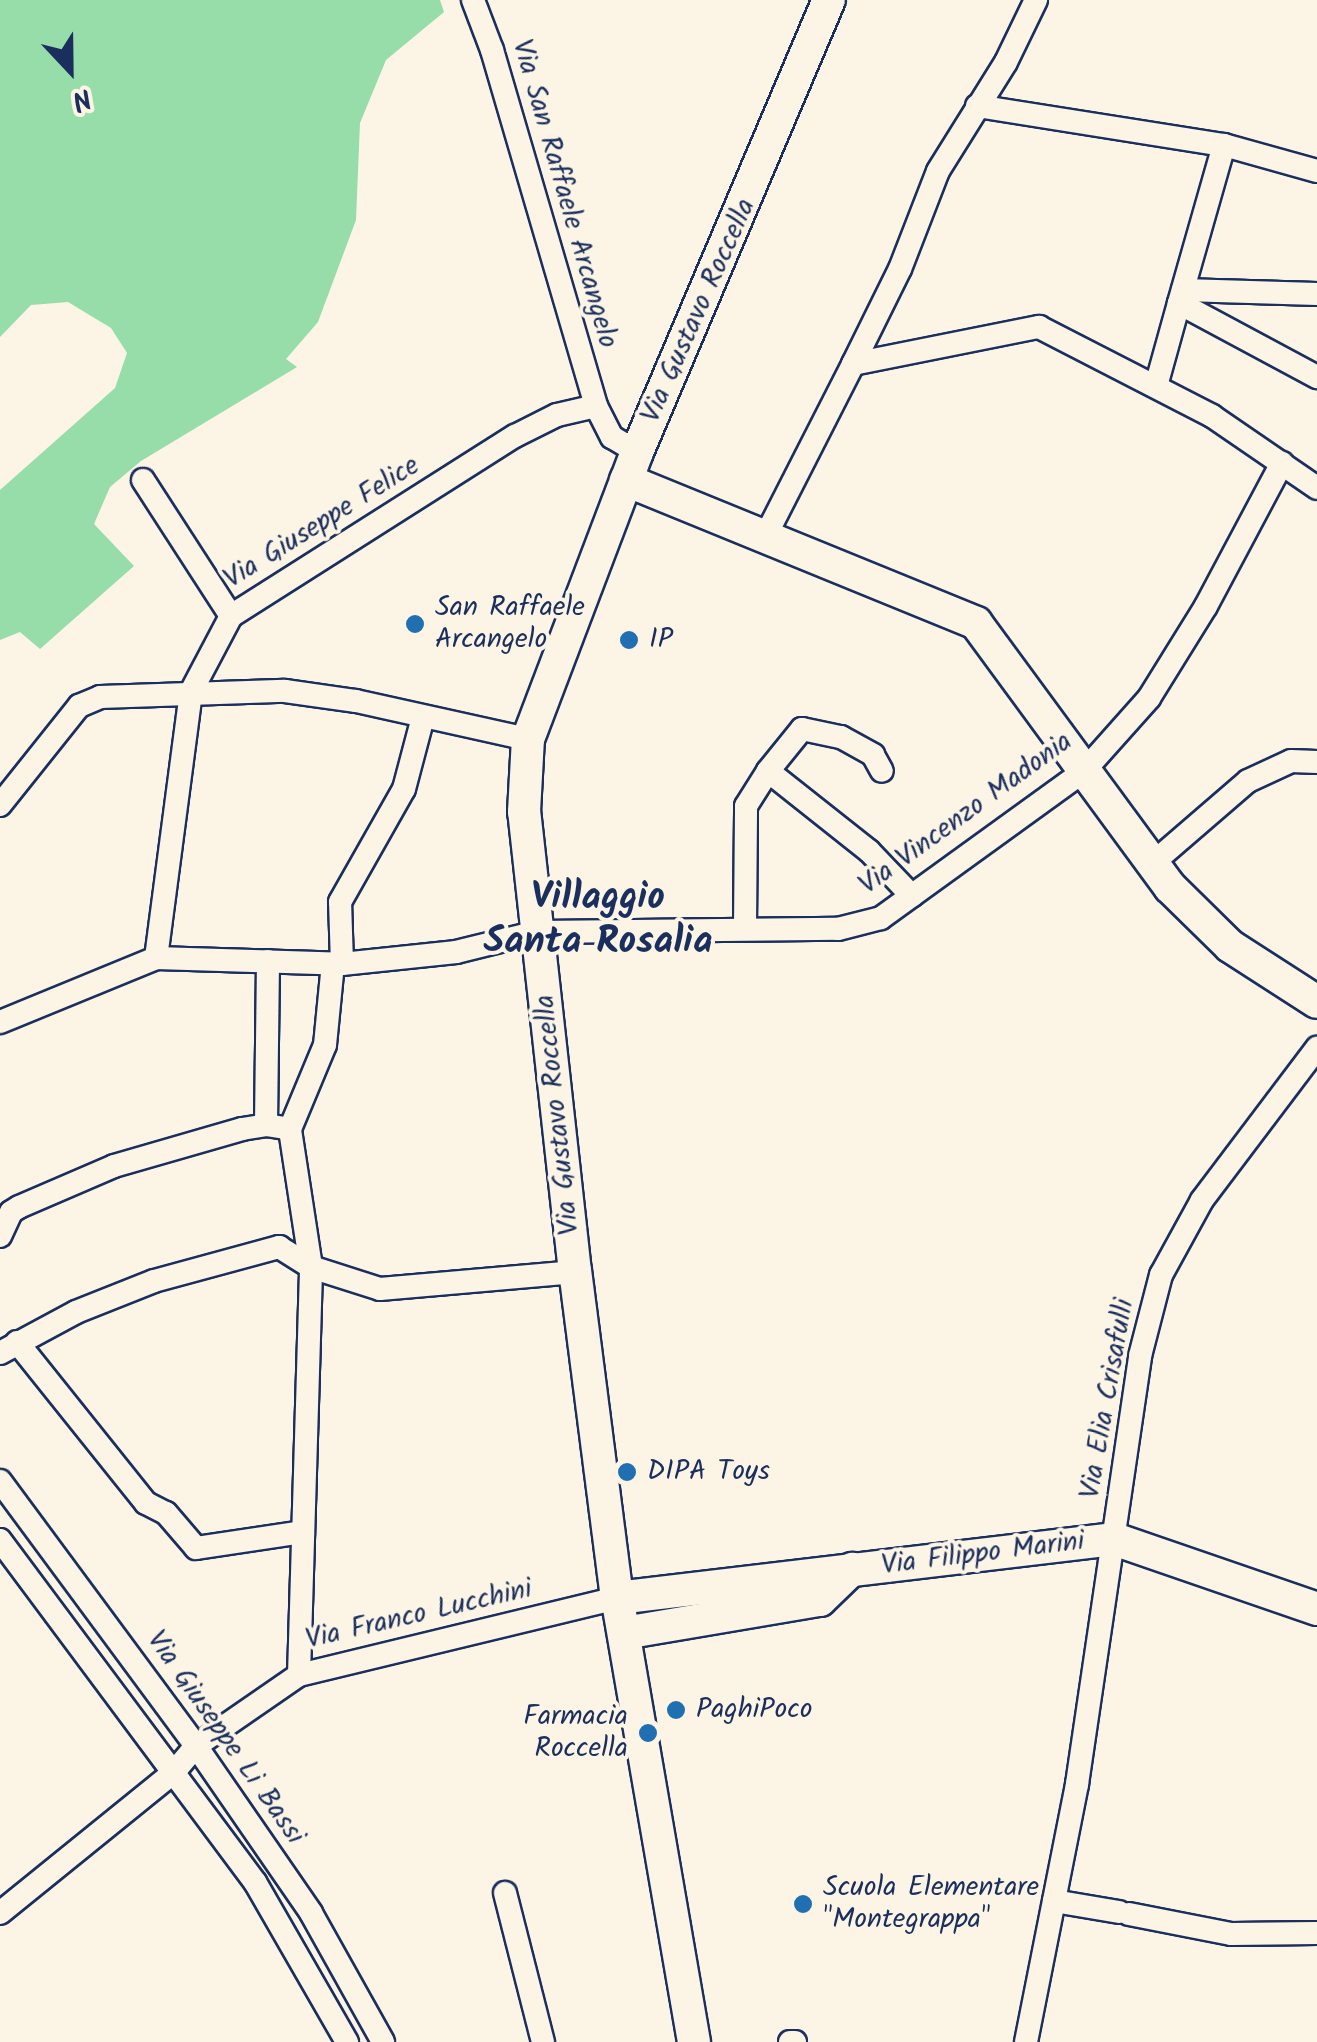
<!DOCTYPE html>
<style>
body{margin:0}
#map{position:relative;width:1317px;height:2042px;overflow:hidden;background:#fcf5e5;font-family:Kalam,sans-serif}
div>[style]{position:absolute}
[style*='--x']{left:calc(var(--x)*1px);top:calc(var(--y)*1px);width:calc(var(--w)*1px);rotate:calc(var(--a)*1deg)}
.green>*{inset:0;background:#96ddaa}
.roads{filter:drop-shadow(2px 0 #1b2f5e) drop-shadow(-2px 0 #1b2f5e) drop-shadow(0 2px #1b2f5e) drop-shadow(0 -2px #1b2f5e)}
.street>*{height:22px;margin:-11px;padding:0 11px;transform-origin:11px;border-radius:11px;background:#fcf5e5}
.secondary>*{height:32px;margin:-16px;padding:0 16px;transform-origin:16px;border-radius:16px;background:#fcf5e5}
.dots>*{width:28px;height:28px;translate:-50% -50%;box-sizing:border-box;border:5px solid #fcf5e5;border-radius:50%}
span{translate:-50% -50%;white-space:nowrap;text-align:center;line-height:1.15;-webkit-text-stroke:8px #fcf5e5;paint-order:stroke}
.street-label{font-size:28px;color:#1b2f5e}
.poi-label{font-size:28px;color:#1b2f5e}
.left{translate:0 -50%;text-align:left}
.right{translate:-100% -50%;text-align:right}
.district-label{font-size:38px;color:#1b2f5e;font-weight:700}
.north{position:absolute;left:20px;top:20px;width:100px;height:100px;-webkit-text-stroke:8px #fcf5e5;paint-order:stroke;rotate:158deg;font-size:28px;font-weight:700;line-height:40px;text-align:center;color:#1b2f5e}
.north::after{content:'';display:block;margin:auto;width:35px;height:45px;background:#1b2f5e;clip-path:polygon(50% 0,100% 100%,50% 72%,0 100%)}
</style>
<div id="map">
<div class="green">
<div style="clip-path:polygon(0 0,440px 0,444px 12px,386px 60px,360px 123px,356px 220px,318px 322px,286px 359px,297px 367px,141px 461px,110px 487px,94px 524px,134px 566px,40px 649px,20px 632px,0 640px,0 490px,115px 388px,127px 353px,111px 328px,68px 302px,31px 305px,0 337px)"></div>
</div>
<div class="roads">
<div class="street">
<div style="--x:473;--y:0;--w:53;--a:69.2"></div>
<div style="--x:492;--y:50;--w:371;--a:73.7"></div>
<div style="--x:977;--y:106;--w:250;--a:9"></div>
<div style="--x:1224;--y:145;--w:97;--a:15.6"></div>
<div style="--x:1224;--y:145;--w:164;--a:105.9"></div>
<div style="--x:1179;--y:303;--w:157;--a:28.2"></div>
<div style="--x:1183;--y:290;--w:134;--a:1.7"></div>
<div style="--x:853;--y:364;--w:106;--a:-63.7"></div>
<div style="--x:900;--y:269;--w:105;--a:-68.8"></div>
<div style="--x:938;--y:171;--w:128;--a:-58"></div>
<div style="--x:1006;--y:62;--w:69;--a:-64.2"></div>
<div style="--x:1156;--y:386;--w:86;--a:-74.5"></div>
<div style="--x:143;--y:480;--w:162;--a:57.1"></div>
<div style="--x:766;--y:535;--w:192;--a:-63"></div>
<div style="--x:853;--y:364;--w:190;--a:-11.3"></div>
<div style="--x:1039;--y:327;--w:195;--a:27.2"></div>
<div style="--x:1212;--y:416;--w:127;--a:34.4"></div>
<div style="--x:768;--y:771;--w:54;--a:-51"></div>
<div style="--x:802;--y:729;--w:40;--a:12"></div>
<div style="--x:841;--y:737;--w:37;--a:29"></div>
<div style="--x:873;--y:755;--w:18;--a:61"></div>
<div style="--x:0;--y:805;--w:127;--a:-51.4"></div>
<div style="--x:79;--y:706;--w:23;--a:-23"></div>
<div style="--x:100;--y:697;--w:185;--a:-1.9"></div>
<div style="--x:285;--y:691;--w:72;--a:8"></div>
<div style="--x:356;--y:701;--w:176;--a:12.5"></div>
<div style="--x:1154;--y:862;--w:124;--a:-40.8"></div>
<div style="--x:1248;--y:781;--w:47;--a:-24.9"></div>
<div style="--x:1291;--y:761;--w:26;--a:2"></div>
<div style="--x:745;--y:927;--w:121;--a:-89.5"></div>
<div style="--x:746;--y:806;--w:41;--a:-57.8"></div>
<div style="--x:768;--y:771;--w:129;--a:38.4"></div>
<div style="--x:869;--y:851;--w:62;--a:46.3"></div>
<div style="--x:156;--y:958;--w:268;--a:-82.5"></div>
<div style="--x:191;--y:692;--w:86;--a:-62.2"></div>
<div style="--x:231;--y:616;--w:336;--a:-32.4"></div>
<div style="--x:515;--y:436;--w:47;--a:-26.6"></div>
<div style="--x:557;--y:415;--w:40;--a:-13"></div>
<div style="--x:596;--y:406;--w:35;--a:63"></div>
<div style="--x:612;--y:437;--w:29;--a:31"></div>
<div style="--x:342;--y:964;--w:62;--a:-91.8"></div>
<div style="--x:340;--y:902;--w:130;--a:-60.5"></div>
<div style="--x:404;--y:789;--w:74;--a:-75.2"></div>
<div style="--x:0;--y:1022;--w:169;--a:-22.3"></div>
<div style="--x:156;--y:958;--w:186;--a:1.8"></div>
<div style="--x:342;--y:964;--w:115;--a:-6"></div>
<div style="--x:456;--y:952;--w:83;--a:-13.9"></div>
<div style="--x:537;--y:932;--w:301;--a:-0.6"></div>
<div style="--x:838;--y:929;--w:44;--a:-14.3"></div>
<div style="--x:881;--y:918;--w:251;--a:-35.9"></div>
<div style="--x:1084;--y:771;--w:98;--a:-48.3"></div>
<div style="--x:1149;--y:698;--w:108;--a:-58.2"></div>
<div style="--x:1206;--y:606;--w:162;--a:-62"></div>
<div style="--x:266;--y:1125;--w:164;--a:-89.3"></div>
<div style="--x:0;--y:1236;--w:26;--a:-65"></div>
<div style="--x:11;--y:1212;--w:9;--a:-32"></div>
<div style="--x:19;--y:1207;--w:103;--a:-23.3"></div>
<div style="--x:114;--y:1166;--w:133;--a:-16.1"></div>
<div style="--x:242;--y:1129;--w:24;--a:-9"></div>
<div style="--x:266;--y:1125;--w:24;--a:9"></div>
<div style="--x:17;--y:1342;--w:206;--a:51.3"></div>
<div style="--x:146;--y:1503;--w:22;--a:27"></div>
<div style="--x:166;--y:1513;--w:46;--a:49.4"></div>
<div style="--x:196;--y:1548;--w:108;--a:-8.5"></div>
<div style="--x:0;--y:1353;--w:86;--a:-28.3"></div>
<div style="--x:76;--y:1312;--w:84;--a:-21.7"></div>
<div style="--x:154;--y:1281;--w:130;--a:-15.2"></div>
<div style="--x:279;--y:1247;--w:38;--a:32"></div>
<div style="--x:311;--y:1267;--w:72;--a:17.7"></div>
<div style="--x:380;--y:1289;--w:196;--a:-5"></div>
<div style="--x:0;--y:1481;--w:330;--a:53.5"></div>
<div style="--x:196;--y:1746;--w:203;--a:55.4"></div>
<div style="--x:311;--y:1913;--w:148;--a:60.8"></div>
<div style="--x:0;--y:1540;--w:427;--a:53.3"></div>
<div style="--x:255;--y:1882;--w:185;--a:60.1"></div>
<div style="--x:299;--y:1675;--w:408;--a:-88.3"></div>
<div style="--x:311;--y:1267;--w:140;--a:-98.7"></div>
<div style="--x:290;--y:1129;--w:91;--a:-67.4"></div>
<div style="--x:325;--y:1045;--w:81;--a:-84.4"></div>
<div style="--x:505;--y:1893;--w:154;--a:75.7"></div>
<div style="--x:1054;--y:1901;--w:66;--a:9.6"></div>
<div style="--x:0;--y:1913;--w:224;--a:-39"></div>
<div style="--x:174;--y:1772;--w:34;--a:-50"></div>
<div style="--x:196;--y:1746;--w:125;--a:-34.6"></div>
<div style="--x:299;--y:1675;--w:327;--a:-13.6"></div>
<div style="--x:1129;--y:1914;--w:104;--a:11.1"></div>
<div style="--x:1231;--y:1934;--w:86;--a:-0.7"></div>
<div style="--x:790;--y:2042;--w:5;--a:0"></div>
<div style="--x:1026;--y:2042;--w:263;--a:-78.8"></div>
<div style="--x:1077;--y:1784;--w:433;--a:-81.6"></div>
<div style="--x:1140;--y:1356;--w:84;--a:-75.5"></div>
<div style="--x:1161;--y:1275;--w:85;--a:-61.3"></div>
<div style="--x:1202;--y:1200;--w:191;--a:-52.9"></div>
</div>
<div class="secondary">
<div style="--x:626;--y:480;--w:378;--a:22.2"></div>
<div style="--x:976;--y:623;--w:328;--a:53.7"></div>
<div style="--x:1170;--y:887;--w:84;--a:44.5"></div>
<div style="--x:1230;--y:946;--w:103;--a:32.8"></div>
<div style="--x:617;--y:1598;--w:500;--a:-6.77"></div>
<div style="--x:1114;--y:1539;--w:215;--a:19"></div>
<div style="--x:624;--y:1633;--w:199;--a:-9.6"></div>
<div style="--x:820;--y:1600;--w:45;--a:-44.1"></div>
<div style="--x:694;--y:2042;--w:451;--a:-99.8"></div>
<div style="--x:617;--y:1598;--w:329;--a:-97.3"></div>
<div style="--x:575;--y:1272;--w:463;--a:-96.3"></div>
<div style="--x:524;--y:812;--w:73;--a:-86.9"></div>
<div style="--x:528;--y:739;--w:307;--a:-69.2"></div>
<div style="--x:637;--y:452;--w:491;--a:-67"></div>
</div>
</div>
<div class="dots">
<div style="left:415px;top:624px;background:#1f6fb2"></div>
<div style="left:629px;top:640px;background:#1f6fb2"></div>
<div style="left:627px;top:1472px;background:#1f6fb2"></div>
<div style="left:676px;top:1710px;background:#1f6fb2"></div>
<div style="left:648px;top:1733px;background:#1f6fb2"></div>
<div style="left:803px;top:1904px;background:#1f6fb2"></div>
</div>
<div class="street-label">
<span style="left:564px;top:194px;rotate:74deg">Via San Raffaele Arcangelo</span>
<span style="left:699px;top:311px;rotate:-66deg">Via Gustavo Roccella</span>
<span style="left:322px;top:523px;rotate:-32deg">Via Giuseppe Felice</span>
<span style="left:966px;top:814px;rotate:-36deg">Via Vincenzo Madonia</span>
<span style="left:558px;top:1115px;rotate:-96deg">Via Gustavo Roccella</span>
<span style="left:1108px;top:1399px;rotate:-80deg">Via Elia Crisafulli</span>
<span style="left:983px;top:1554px;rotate:-7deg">Via Filippo Marini</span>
<span style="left:419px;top:1615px;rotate:-13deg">Via Franco Lucchini</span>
<span style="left:225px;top:1738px;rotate:55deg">Via Giuseppe Li Bassi</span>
</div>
<div class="poi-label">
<span class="left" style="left:435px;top:624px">San Raffaele<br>Arcangelo</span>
<span class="left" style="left:649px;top:640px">IP</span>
<span class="left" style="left:647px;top:1472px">DIPA Toys</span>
<span class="left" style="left:696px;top:1710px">PaghiPoco</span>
<span class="right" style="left:628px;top:1733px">Farmacia<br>Roccella</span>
<span class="left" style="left:823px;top:1904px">Scuola Elementare<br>"Montegrappa"</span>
</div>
<div class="district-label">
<span style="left:598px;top:921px">Villaggio<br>Santa Rosalia</span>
</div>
<div class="north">N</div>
</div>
